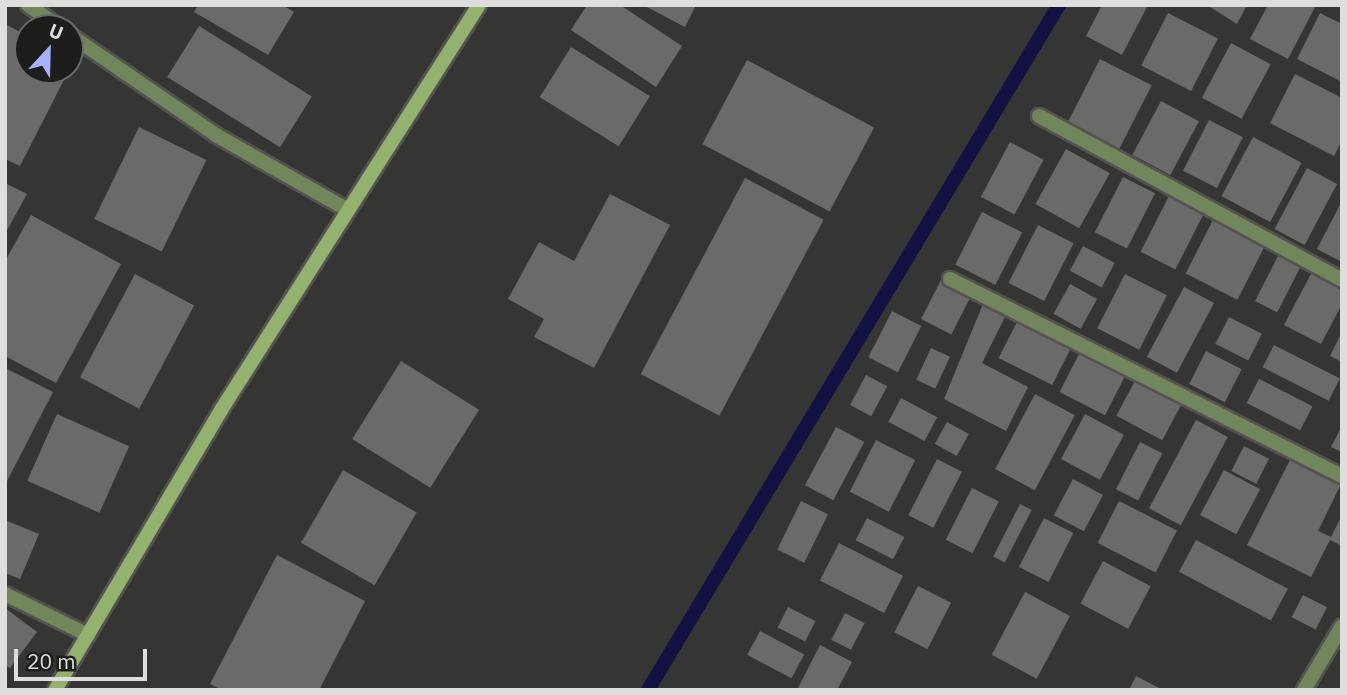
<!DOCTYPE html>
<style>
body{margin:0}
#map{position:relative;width:1347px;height:695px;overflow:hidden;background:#353633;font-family:"IBM Plex Sans",sans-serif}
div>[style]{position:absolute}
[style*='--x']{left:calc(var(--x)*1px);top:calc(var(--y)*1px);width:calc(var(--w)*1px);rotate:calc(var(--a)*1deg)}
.stream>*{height:14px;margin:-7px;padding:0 7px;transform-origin:7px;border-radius:7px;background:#131142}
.building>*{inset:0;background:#6a6b68;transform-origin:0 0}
.roads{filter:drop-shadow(2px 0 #535452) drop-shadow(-2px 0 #535452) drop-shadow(0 2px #535452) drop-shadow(0 -2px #535452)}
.street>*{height:14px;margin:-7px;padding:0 7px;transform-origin:7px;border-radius:7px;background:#71865b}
.secondary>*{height:14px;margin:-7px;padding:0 7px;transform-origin:7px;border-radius:7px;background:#92b26d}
span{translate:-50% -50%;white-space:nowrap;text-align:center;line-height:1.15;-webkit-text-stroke:6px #1d1d1c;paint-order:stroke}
.frame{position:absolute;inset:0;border:7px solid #dedfdd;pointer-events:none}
.north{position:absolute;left:14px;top:14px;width:70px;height:70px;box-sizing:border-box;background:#1d1d1c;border:2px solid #6a6b69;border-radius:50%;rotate:22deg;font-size:19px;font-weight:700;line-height:28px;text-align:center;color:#dedfdd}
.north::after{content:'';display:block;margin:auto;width:24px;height:32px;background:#a7b1fc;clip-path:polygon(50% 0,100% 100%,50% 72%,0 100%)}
.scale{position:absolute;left:14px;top:649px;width:133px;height:32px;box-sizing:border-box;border:4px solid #dedfdd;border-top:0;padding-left:9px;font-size:21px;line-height:24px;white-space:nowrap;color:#dedfdd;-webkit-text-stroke:5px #1d1d1c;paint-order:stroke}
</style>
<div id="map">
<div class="stream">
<div style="--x:648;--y:690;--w:799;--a:-59.04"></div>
</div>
<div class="building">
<div style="clip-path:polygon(198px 5px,282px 5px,294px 12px,268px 55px,194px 12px)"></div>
<div style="clip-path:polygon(587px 5px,620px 5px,682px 46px,656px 87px,571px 30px)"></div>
<div style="clip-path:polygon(643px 5px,696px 5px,685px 27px)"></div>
<div style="clip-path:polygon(1102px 5px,1148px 5px,1122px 55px,1086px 36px)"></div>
<div style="clip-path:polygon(1207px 5px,1247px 5px,1237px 24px)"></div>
<div style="clip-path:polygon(1268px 5px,1316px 5px,1288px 59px,1250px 39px)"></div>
<div style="left:1168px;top:13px;width:56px;height:59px;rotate:27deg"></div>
<div style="clip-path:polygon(1320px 13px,1342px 24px,1342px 82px,1297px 59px)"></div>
<div style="clip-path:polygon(7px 25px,28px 36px,28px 70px,69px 70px,20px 166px,5px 159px)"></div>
<div style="left:199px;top:26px;width:133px;height:60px;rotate:32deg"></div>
<div style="left:1231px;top:43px;width:45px;height:62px;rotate:28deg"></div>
<div style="left:571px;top:47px;width:93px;height:59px;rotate:32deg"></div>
<div style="left:1100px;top:59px;width:58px;height:72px;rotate:27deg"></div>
<div style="left:747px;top:60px;width:144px;height:95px;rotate:28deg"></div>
<div style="clip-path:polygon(1295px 74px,1342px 98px,1342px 140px,1334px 156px,1270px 123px)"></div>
<div style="left:1161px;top:101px;width:43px;height:61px;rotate:28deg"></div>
<div style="left:1209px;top:120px;width:38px;height:57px;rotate:27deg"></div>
<div style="left:139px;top:127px;width:75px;height:102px;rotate:26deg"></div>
<div style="left:1253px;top:137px;width:55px;height:67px;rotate:28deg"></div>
<div style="left:1010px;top:142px;width:38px;height:62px;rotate:28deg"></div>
<div style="left:1066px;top:149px;width:50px;height:63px;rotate:29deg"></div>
<div style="left:1307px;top:168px;width:34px;height:69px;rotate:28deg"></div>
<div style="left:1123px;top:177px;width:36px;height:62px;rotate:27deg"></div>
<div style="left:745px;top:178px;width:89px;height:222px;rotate:28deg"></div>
<div style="clip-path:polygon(5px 183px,27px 194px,5px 234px)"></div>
<div style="left:1171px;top:192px;width:39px;height:67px;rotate:27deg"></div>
<div style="clip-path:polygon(610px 194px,670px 225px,594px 368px,534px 337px,544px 319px,508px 299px,539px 242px,574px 261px)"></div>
<div style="clip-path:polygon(1342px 201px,1342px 262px,1317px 249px)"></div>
<div style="left:982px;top:212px;width:45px;height:59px;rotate:27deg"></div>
<div style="clip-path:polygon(31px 215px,121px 264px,56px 383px,5px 356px,5px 261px)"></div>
<div style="left:1213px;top:220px;width:58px;height:60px;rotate:27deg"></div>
<div style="left:1038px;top:225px;width:40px;height:65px;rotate:27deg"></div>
<div style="left:1083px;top:246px;width:36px;height:28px;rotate:28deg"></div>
<div style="left:1280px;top:252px;width:25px;height:55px;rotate:27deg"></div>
<div style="clip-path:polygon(1314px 268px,1342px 282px,1342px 304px,1321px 344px,1284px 325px)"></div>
<div style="left:135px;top:274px;width:67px;height:117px;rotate:28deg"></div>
<div style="left:1125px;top:274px;width:47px;height:61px;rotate:27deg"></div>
<div style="left:942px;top:278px;width:34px;height:46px;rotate:27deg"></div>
<div style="left:1070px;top:284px;width:31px;height:34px;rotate:29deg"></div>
<div style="left:1184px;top:287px;width:34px;height:79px;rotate:28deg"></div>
<div style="clip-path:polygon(983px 304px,1006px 315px,982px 363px,1028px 387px,1006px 431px,944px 399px)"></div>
<div style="left:892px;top:311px;width:33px;height:52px;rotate:27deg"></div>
<div style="left:1020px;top:316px;width:60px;height:47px;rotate:27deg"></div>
<div style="left:1229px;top:317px;width:37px;height:30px;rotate:27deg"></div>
<div style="clip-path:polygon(1342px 332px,1342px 362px,1330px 356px)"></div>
<div style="left:1274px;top:345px;width:74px;height:25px;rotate:27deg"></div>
<div style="left:931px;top:348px;width:21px;height:35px;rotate:25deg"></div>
<div style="left:1206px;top:351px;width:40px;height:37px;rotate:27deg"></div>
<div style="left:1080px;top:352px;width:51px;height:45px;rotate:27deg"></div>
<div style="left:401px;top:361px;width:92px;height:92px;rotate:32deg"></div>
<div style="clip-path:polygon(5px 368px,53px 392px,5px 485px)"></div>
<div style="left:866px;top:375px;width:24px;height:34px;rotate:28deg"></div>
<div style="left:1137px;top:377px;width:52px;height:44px;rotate:28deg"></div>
<div style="left:1259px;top:379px;width:60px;height:27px;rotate:27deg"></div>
<div style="left:1035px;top:394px;width:45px;height:85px;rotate:28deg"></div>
<div style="left:901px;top:398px;width:41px;height:27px;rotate:28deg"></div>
<div style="left:57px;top:414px;width:79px;height:73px;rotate:24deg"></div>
<div style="left:1085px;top:414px;width:44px;height:51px;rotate:28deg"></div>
<div style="left:1196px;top:420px;width:36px;height:100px;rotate:28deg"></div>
<div style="left:947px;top:422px;width:25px;height:25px;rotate:29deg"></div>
<div style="clip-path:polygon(1342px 426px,1342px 452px,1331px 447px)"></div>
<div style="left:836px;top:427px;width:32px;height:66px;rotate:28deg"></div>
<div style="left:876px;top:440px;width:44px;height:58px;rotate:27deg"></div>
<div style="left:1140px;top:442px;width:25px;height:53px;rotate:27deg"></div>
<div style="left:1244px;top:446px;width:28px;height:28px;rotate:27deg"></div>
<div style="clip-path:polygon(1292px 456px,1342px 482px,1318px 531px,1331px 537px,1342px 515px,1342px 546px,1330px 540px,1311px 577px,1247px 545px)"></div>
<div style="left:937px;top:459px;width:28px;height:63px;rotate:27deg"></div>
<div style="left:343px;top:470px;width:85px;height:84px;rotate:30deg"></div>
<div style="left:1224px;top:470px;width:41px;height:51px;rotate:28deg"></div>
<div style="left:1073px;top:479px;width:34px;height:41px;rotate:28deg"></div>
<div style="left:972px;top:488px;width:30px;height:58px;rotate:27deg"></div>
<div style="left:801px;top:501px;width:30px;height:54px;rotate:26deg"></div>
<div style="left:1119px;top:501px;width:65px;height:47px;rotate:27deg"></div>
<div style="left:1020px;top:504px;width:13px;height:59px;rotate:27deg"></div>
<div style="left:867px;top:518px;width:42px;height:25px;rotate:27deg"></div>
<div style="left:1044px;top:518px;width:33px;height:55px;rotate:27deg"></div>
<div style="clip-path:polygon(5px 520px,39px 534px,20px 579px,5px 573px)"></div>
<div style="left:1196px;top:540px;width:104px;height:36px;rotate:28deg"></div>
<div style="left:839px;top:543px;width:72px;height:42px;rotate:27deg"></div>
<div style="clip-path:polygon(277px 555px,365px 601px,319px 690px,222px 690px,210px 684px)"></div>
<div style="left:1103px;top:561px;width:54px;height:48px;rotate:28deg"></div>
<div style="left:918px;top:586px;width:37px;height:52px;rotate:27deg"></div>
<div style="left:1025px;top:592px;width:51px;height:71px;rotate:28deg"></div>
<div style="left:1303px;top:595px;width:27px;height:25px;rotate:27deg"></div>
<div style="left:788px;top:607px;width:31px;height:23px;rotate:27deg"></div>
<div style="clip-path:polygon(5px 608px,37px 632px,10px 668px,5px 665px)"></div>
<div style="left:845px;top:613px;width:22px;height:30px;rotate:27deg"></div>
<div style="left:760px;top:631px;width:50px;height:27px;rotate:28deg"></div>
<div style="clip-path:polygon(820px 645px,852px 662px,837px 690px,797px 690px)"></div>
<div style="clip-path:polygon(1136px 676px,1163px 690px,1129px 690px)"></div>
</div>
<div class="roads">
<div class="street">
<div style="--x:28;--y:5;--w:40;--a:34.9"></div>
<div style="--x:70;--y:35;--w:177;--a:34.4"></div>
<div style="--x:216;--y:135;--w:150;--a:29.6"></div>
<div style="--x:1039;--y:116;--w:345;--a:28.4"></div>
<div style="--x:950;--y:279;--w:439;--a:26.7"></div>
<div style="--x:5;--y:594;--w:93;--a:26.3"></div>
<div style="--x:1304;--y:690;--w:74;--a:-59.3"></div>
</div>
<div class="secondary">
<div style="--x:55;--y:690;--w:326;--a:-59.3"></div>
<div style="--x:221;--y:410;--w:480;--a:-57.5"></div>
</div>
</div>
<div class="frame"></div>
<div class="north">U</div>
<div class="scale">20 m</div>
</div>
